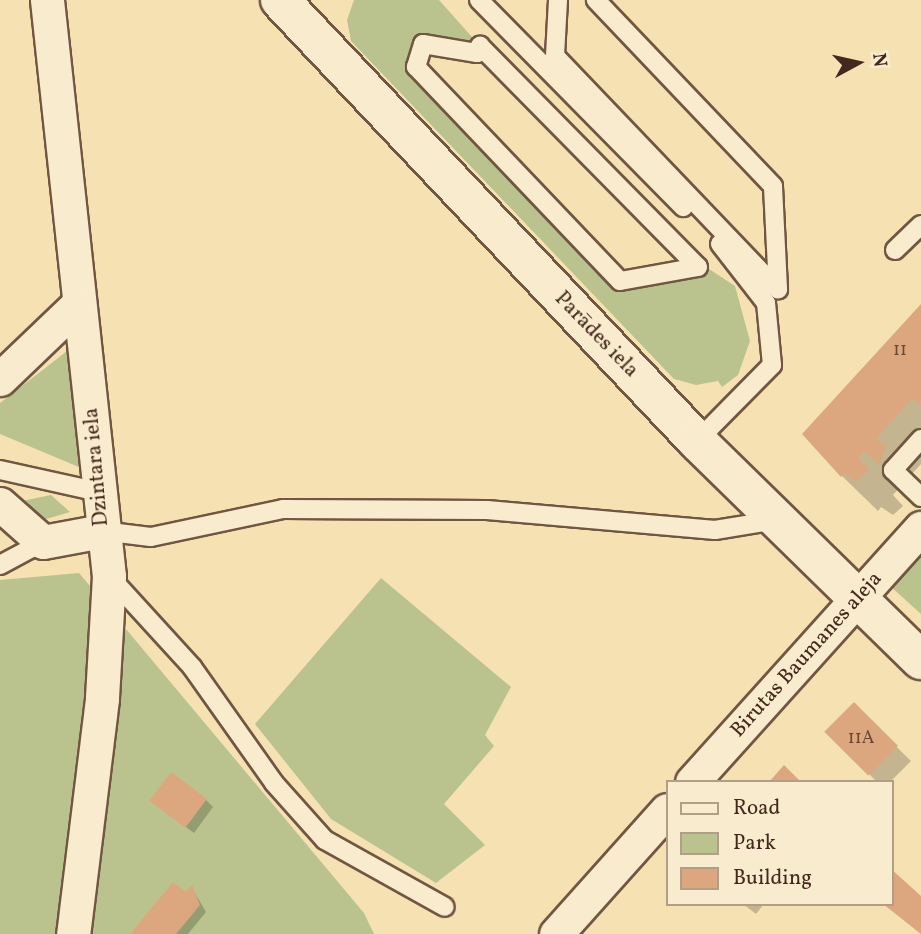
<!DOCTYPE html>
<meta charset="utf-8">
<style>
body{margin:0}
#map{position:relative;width:921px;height:934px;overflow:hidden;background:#f6e1b3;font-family:Vollkorn,serif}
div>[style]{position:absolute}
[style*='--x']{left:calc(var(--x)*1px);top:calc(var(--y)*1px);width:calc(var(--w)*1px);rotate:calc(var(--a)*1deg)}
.green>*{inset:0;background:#bac38e}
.shadow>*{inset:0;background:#0003}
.building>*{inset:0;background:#dca77f;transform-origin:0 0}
.roads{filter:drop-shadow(2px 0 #715642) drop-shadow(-2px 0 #715642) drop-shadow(0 2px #715642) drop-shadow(0 -2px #715642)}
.service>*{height:18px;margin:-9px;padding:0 9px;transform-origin:9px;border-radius:9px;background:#f9ecce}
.minor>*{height:33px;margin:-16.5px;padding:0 16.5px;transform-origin:16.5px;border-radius:16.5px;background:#f9ecce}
.tertiary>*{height:38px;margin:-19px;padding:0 19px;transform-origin:19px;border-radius:19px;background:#f9ecce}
span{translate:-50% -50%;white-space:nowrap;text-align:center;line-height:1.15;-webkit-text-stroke:5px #f9ecce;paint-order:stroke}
.number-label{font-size:18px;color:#6b4836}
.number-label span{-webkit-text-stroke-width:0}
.street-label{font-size:21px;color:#45281d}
.legend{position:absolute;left:666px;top:780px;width:228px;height:126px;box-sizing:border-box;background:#f9ecce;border:2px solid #b19e87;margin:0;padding:9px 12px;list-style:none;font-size:21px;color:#45281d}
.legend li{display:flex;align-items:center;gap:14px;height:35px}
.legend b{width:35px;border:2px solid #b19e87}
.north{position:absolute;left:823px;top:28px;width:70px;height:70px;-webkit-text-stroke:5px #f9ecce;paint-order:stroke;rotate:82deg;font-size:19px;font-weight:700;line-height:28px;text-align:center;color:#45281d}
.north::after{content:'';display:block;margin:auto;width:24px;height:32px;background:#45281d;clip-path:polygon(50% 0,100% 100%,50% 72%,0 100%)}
</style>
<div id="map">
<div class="green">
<div style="clip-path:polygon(354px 0,439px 0,480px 46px,423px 44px,417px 67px,620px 281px,689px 266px,709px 269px,735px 286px,750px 341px,738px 375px,722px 387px,718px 381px,696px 385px,674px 379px,351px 41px,347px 20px)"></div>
<div style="clip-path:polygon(71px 348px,86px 470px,0 434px,0 403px)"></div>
<div style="clip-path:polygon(51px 495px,70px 512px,43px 520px,22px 501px)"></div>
<div style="clip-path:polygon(921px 550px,921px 614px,889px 585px)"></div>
<div style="clip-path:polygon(79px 573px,364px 913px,374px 934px,0 934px,0 580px)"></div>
<div style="clip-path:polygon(381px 578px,511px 687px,485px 735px,494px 746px,444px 804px,485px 845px,436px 883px,331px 819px,255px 724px)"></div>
</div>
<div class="shadow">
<div style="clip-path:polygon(921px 307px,921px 464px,911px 475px,921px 484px,915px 498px,901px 486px,893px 495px,903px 506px,893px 515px,881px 507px,878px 511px,842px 476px)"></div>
<div style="clip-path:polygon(854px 705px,911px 761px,890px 782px,877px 782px,827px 732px)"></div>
<div style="clip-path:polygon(206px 800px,213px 807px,194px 833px,152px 801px)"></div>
<div style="clip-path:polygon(891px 869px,921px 897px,921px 934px,886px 904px,891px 904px)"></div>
<div style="clip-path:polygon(192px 888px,206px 912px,188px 934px,132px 934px)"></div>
<div style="clip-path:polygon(743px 904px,764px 904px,756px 914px)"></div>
</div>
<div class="building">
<div style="clip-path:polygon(921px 304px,921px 405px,913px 398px,876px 438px,886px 447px,879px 464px,864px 451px,858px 458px,869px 469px,857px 482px,845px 473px,841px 477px,802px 434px)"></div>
<div style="left:854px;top:702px;width:62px;height:42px;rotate:45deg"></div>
<div style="clip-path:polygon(784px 765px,801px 782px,769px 782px)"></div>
<div style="left:171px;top:772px;width:45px;height:36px;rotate:37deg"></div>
<div style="clip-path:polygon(891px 869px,921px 896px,921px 934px,883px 904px,891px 904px)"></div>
<div style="clip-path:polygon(173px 882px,186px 892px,192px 885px,200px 905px,176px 934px,130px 934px)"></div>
</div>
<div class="roads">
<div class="service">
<div style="--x:479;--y:0;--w:291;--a:45.4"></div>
<div style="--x:558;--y:0;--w:56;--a:93.1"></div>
<div style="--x:555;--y:56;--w:323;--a:46.3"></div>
<div style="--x:778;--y:289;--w:103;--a:-92.8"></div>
<div style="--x:773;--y:186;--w:257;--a:-133.6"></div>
<div style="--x:423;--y:44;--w:55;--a:9.5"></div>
<div style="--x:477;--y:53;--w:8;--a:-67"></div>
<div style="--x:480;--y:46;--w:310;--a:45.4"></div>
<div style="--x:698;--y:267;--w:79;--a:169.8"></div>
<div style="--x:620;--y:281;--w:296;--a:-133.6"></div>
<div style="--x:416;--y:67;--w:24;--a:-73"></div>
<div style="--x:895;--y:250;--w:36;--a:-44"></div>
<div style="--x:921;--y:439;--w:42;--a:132.1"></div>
<div style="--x:893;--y:470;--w:39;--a:44"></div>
<div style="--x:697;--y:441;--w:107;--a:-45.4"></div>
<div style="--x:772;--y:365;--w:62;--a:-95.5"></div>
<div style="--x:766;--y:303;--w:75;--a:-127.9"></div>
<div style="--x:0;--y:470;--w:101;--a:12.5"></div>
<div style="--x:102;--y:531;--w:49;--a:7"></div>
<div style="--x:151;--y:537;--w:135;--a:-12"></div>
<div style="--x:283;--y:509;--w:204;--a:0.3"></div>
<div style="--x:487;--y:510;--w:229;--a:5"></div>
<div style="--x:715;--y:530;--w:63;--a:-9.2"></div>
<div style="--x:0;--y:565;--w:49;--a:-28.1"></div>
<div style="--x:109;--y:576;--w:123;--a:47.6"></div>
<div style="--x:192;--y:667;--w:142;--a:54.7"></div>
<div style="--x:274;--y:783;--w:76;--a:48.2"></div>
<div style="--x:325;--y:840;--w:137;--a:29.2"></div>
</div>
<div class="minor">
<div style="--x:47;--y:0;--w:579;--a:83.86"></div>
<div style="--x:109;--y:576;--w:123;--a:93.3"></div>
<div style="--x:102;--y:699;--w:237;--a:97"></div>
<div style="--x:0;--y:379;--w:104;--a:-43.8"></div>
<div style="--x:0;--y:504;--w:57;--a:41.5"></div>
<div style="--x:43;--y:542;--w:60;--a:-10.6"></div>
<div style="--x:692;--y:782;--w:342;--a:-48"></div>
<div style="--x:556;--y:934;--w:166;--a:-48.2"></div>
</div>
<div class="tertiary">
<div style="--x:280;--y:0;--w:607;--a:46.6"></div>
<div style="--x:697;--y:441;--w:313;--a:44.4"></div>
</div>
</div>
<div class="number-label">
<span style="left:900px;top:351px">11</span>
<span style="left:861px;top:739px">11A</span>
</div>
<div class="street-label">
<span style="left:596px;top:335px;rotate:46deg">Parādes iela</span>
<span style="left:97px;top:467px;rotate:-95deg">Dzintara iela</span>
<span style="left:807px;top:655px;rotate:-48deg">Birutas Baumanes aleja</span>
</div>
<ul class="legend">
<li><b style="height:9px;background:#f9ecce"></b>Road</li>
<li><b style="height:19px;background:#bac38e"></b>Park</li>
<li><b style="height:19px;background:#dca77f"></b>Building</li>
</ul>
<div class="north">N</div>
</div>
